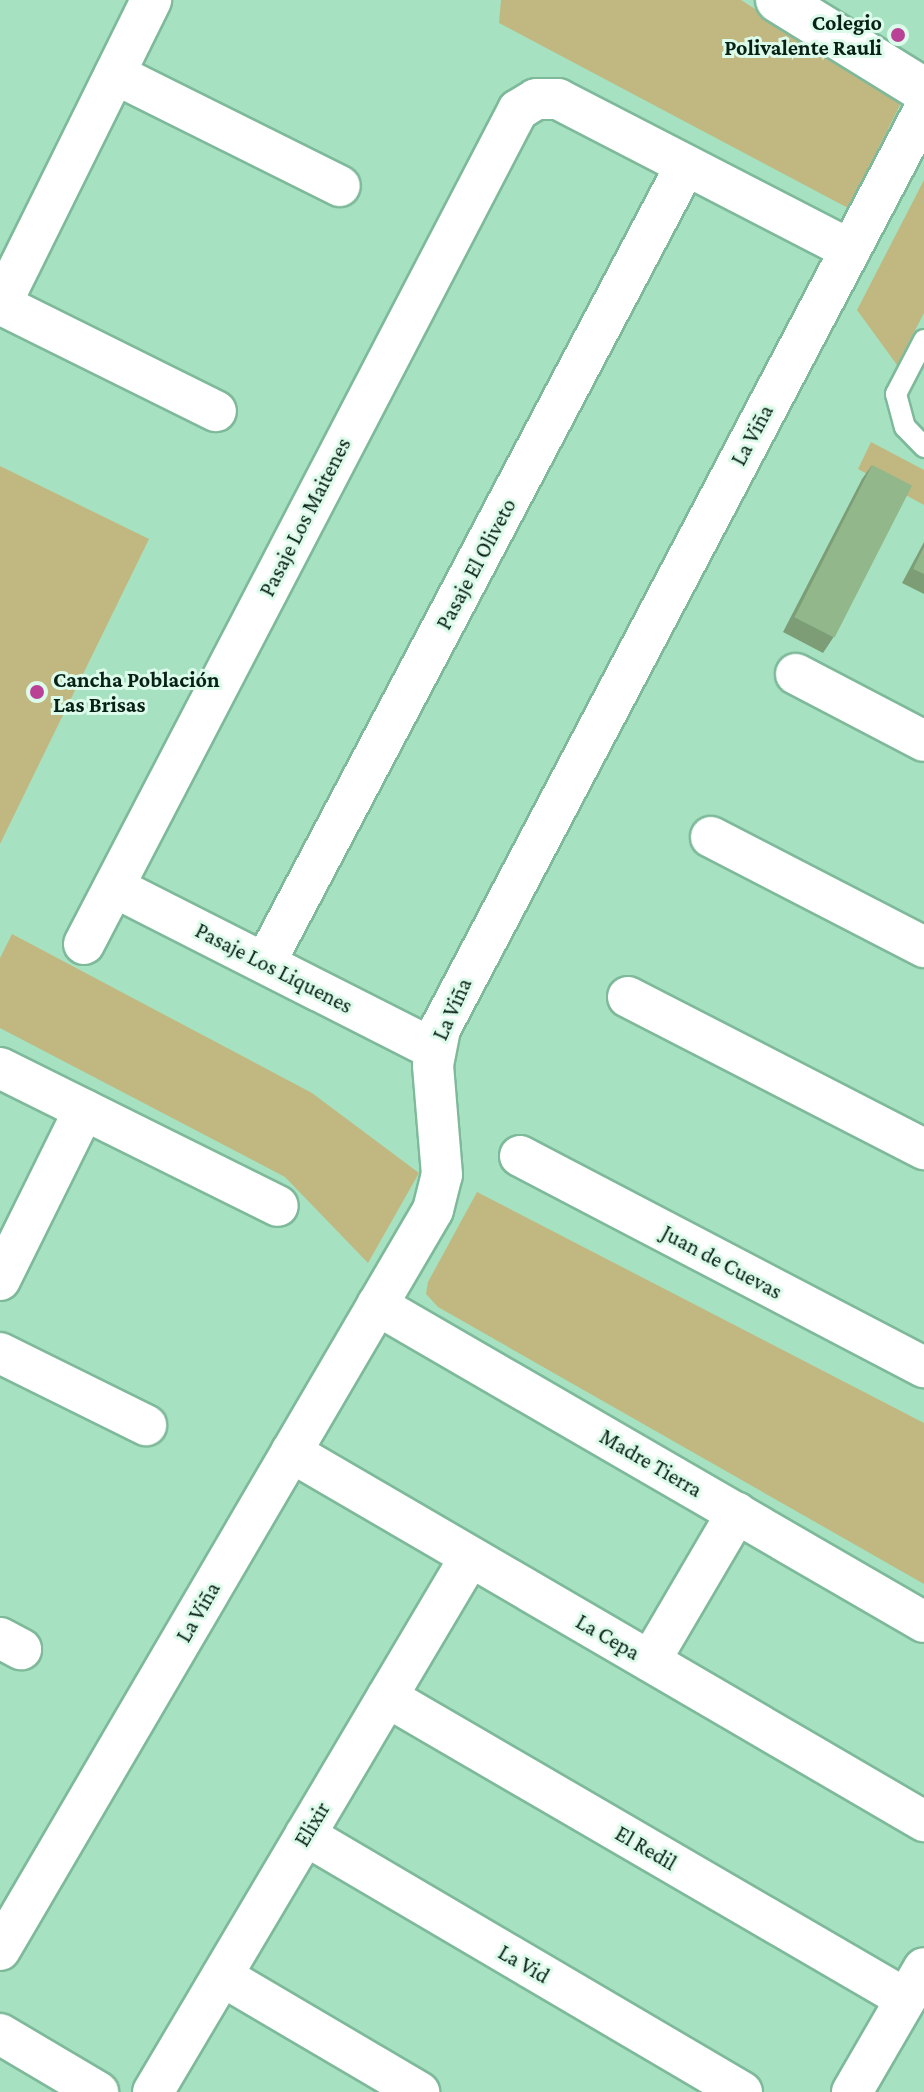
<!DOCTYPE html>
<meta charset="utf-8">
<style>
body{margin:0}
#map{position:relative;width:924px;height:2092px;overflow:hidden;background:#a6e2c1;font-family:"Crimson Pro",serif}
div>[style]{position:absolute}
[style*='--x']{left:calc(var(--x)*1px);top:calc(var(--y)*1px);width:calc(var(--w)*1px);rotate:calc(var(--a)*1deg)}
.green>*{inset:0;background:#c0b880}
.roads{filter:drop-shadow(2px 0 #7eb99a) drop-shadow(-2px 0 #7eb99a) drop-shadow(0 2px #7eb99a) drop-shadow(0 -2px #7eb99a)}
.lane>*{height:20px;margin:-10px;padding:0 10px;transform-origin:10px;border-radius:10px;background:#fff}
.street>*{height:40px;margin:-20px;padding:0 20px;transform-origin:20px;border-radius:20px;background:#fff}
.primary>*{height:44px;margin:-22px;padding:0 22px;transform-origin:22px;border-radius:22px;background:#fff}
.wall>*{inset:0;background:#7d9d77}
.building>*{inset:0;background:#91b78a;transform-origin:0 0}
.dots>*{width:22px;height:22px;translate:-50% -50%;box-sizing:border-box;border:4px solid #ddfbea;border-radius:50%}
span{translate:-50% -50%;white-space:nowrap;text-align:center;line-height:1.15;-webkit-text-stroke:6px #ddfbea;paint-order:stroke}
.poi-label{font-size:22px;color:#082116;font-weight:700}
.right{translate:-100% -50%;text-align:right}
.left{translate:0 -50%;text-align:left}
.street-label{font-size:22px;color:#082116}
</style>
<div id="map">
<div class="green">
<div style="clip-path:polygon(501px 0,741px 0,902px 101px,848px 208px,499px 23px)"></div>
<div style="clip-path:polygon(924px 180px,924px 313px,897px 365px,857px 310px)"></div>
<div style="clip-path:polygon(871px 442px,924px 470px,924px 505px,858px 469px)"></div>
<div style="clip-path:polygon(0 466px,149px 539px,0 844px)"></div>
<div style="clip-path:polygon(12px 934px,312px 1093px,419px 1173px,368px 1263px,285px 1177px,0 1028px,0 958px)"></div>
<div style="clip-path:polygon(477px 1192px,924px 1423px,924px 1584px,438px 1307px,426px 1294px,428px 1282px)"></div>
</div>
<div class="roads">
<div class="lane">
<div style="--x:924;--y:340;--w:61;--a:117.4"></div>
<div style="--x:896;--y:394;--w:34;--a:75"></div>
<div style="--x:905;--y:427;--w:28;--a:46"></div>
</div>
<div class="street">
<div style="--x:115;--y:74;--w:251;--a:26.5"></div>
<div style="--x:0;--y:304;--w:241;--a:26.4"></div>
<div style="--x:1;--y:304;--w:339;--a:-63.7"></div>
<div style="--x:796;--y:674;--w:144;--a:27.6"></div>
<div style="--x:711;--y:837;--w:240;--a:27.3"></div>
<div style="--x:114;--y:887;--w:359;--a:26.9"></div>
<div style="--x:84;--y:944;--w:940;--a:-62.51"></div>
<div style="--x:518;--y:110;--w:21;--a:-31"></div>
<div style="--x:536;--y:99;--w:22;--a:0"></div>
<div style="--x:558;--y:99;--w:329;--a:27.3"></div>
<div style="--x:265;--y:963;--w:902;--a:-62.19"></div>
<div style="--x:628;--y:997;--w:333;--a:27.2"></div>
<div style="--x:0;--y:1068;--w:310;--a:26.4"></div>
<div style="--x:520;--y:1156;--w:456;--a:27.6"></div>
<div style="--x:0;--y:1280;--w:190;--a:-63.7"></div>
<div style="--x:377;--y:1305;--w:632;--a:30.09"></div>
<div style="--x:0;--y:1353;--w:163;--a:26.3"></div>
<div style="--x:291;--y:1452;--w:733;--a:30.24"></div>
<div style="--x:0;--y:1638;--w:24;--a:28"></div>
<div style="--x:650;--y:1661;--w:172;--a:-59.6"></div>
<div style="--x:387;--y:1697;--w:600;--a:30.19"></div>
<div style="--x:305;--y:1835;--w:507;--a:30.46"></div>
<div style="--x:0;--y:1950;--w:857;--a:-59.67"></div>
<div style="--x:433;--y:1210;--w:36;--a:-76"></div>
<div style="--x:442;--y:1175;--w:110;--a:-94.7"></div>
<div style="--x:433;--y:1065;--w:37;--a:-79"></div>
<div style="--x:440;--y:1029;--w:1039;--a:-62.23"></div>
<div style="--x:222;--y:1976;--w:229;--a:30.5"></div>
<div style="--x:0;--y:2034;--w:114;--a:30.6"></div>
<div style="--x:153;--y:2092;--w:622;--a:-59.35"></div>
<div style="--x:852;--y:2092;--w:143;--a:-59.9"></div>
</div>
<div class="primary">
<div style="--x:778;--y:0;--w:172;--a:31.7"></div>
</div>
</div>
<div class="wall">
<div style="clip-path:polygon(872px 465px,833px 638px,823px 653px,783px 632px,862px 479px)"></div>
<div style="clip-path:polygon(924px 542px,924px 594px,902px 583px)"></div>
</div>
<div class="building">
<div style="left:872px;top:465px;width:45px;height:171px;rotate:27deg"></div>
<div style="clip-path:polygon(924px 547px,924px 574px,913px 569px)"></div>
</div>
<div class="dots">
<div style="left:898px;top:35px;background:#b94297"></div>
<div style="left:37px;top:692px;background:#b94297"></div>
</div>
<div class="poi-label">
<span class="right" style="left:882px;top:35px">Colegio<br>Polivalente Rauli</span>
<span class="left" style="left:53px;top:692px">Cancha Población<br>Las Brisas</span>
</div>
<div class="street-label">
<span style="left:752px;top:435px;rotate:-62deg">La Viña</span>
<span style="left:305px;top:517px;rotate:-63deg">Pasaje Los Maitenes</span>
<span style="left:476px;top:564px;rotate:-62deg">Pasaje El Oliveto</span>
<span style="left:274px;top:968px;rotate:27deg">Pasaje Los Liquenes</span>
<span style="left:452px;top:1009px;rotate:-66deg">La Viña</span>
<span style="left:722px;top:1262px;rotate:28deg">Juan de Cuevas</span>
<span style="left:651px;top:1463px;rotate:30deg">Madre Tierra</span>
<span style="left:198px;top:1612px;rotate:-60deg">La Viña</span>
<span style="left:608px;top:1637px;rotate:30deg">La Cepa</span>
<span style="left:312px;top:1824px;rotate:-59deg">Elixir</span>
<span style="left:646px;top:1848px;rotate:30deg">El Redil</span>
<span style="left:524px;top:1964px;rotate:30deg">La Vid</span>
</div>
</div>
